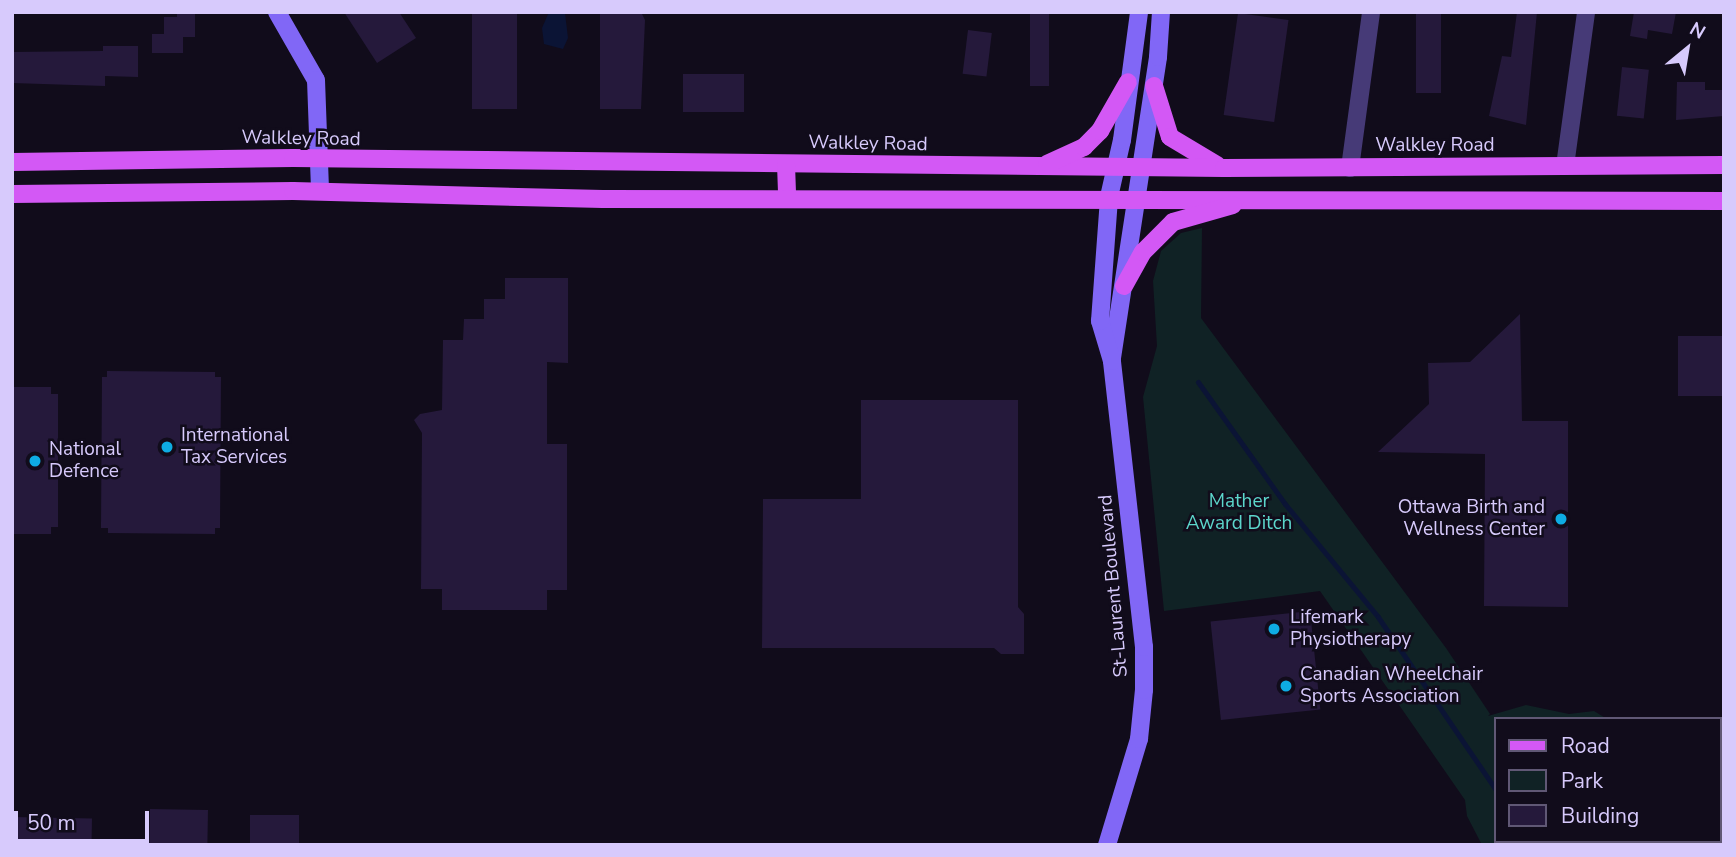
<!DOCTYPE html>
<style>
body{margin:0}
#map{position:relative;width:1736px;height:857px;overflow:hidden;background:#110c1b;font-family:"Nunito Sans",sans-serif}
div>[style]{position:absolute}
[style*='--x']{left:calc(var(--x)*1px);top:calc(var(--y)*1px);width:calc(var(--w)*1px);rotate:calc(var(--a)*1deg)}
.green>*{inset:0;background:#102225}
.water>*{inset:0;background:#0b1435}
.stream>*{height:5px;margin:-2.5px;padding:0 2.5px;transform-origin:2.5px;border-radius:2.5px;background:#0b1435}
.building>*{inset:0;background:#25193b;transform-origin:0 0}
.street>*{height:18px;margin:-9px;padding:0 9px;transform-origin:9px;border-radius:9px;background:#463a77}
.secondary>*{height:18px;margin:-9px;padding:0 9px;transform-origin:9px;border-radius:9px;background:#8167f6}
.primary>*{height:18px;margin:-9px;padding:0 9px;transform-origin:9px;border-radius:9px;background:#d358f5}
.dots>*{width:19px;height:19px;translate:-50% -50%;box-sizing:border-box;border:4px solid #110c1b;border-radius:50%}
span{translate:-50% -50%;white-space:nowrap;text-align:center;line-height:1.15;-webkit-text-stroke:5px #110c1b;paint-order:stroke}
.street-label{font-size:19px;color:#d7cafc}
.poi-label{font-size:19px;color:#d7cafc}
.left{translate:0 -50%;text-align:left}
.right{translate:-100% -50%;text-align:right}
.park-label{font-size:19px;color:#5cd6cb}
.frame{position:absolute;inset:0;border:14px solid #d7cafc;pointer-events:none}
.legend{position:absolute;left:1494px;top:717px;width:228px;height:126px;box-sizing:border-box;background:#110c1b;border:2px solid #605875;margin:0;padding:9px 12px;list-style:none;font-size:21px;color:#d7cafc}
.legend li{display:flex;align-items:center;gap:14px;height:35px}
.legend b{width:35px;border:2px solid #605875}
.north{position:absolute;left:1652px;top:14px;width:70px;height:70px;-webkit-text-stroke:5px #110c1b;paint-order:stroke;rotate:30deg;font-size:19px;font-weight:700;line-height:28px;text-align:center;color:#d7cafc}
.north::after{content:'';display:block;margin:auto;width:24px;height:32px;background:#d7cafc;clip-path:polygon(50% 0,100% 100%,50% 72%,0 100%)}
.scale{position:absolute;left:14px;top:811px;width:135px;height:32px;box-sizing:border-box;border:4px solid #d7cafc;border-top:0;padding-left:9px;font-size:21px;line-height:24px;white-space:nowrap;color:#d7cafc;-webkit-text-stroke:5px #110c1b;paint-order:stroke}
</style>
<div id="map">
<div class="green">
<div style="clip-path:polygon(1202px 228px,1201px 318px,1446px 648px,1490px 714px,1488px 716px,1526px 705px,1569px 714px,1594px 711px,1607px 719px,1496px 719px,1496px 841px,1628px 845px,1482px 845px,1467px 816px,1465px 800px,1320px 591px,1164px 611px,1143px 397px,1157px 346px,1153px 281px,1161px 251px,1181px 233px)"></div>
</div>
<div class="water">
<div style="clip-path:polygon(549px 12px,565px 13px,568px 38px,563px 49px,544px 44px,542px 28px)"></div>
</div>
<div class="stream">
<div style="--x:1198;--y:382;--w:150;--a:54.5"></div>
<div style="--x:1285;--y:504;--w:146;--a:50.5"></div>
<div style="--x:1378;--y:617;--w:209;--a:55.7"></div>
<div style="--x:1529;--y:841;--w:4;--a:63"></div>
</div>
<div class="building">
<div style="clip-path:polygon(177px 12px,195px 12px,195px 37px,183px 37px,183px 53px,152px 53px,152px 34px,164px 34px,164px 17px,177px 17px)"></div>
<div style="clip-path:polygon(344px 12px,399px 12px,416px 38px,377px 63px)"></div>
<div style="left:472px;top:12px;width:45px;height:97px"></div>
<div style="clip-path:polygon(600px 12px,641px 12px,645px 20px,641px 109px,600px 109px)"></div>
<div style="left:1030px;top:12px;width:19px;height:74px"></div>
<div style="left:1416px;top:12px;width:25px;height:81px"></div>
<div style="clip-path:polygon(1517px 12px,1537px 12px,1526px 125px,1489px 116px,1502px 56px,1511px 57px)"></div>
<div style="clip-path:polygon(1634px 12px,1676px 12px,1672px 34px,1648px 30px,1647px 39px,1630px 36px)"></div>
<div style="left:1238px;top:13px;width:51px;height:103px;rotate:8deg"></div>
<div style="left:968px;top:30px;width:24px;height:44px;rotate:7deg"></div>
<div style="clip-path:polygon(103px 46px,138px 46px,138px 77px,105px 76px,105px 86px,12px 83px,12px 52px,103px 51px)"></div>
<div style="left:1622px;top:67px;width:27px;height:49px;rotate:6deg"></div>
<div style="left:744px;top:74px;width:38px;height:61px;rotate:90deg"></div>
<div style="clip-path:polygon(1677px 82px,1705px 82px,1705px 90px,1724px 90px,1724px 116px,1676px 120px)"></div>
<div style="clip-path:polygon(505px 278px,568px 278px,568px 363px,547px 362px,547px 444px,567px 444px,567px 590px,547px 590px,547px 610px,442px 610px,442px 589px,421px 589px,422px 433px,414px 420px,420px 414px,442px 410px,443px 340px,463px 340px,464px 319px,484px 319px,484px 299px,505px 299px)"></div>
<div style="clip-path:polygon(1520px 314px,1522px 421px,1568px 421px,1568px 607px,1484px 606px,1485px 454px,1378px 452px,1429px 404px,1428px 363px,1470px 362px)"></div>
<div style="left:1678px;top:336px;width:46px;height:60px"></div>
<div style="clip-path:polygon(107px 371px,215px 372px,215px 377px,221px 377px,220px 528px,215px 528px,215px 534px,108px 533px,108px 528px,101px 528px,102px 377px,107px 377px)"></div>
<div style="clip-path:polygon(12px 387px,51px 387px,51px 394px,58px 394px,58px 527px,51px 527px,51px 534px,12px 534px)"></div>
<div style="clip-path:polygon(861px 400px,1018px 400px,1018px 607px,1024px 614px,1024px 654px,1001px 654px,994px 648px,762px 648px,763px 499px,861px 499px)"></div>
<div style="left:1310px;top:611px;width:99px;height:100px;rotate:84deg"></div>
<div style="left:150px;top:809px;width:58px;height:36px;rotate:1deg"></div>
<div style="left:250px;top:815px;width:49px;height:30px"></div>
<div style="left:12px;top:817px;width:80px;height:28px;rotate:1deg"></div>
</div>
<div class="street">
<div style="--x:1565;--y:166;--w:155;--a:-82.2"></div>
<div style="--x:1350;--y:168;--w:157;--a:-82.3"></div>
</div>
<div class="secondary">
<div style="--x:277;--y:12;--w:78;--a:60.2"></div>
<div style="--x:316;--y:80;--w:111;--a:87.9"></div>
<div style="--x:1112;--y:358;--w:304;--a:-81.3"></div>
<div style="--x:1158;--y:57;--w:45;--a:-86.2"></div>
<div style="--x:1107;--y:845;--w:111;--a:-73.2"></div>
<div style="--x:1139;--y:739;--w:49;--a:-84.2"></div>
<div style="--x:1144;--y:690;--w:43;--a:-90"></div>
<div style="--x:1144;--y:647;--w:288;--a:-96.4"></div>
<div style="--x:1112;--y:361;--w:42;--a:-106.7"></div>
<div style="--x:1100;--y:321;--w:124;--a:-85.8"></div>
<div style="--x:1109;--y:197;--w:58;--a:-77.2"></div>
<div style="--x:1122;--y:140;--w:129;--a:-82.4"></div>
</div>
<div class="primary">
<div style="--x:1154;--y:86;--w:53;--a:72.6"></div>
<div style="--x:1170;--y:137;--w:55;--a:30.8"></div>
<div style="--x:12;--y:162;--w:281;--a:-0.8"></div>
<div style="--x:293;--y:158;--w:931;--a:0.62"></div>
<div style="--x:1224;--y:168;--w:500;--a:-0.34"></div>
<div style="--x:786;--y:164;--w:35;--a:88"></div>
<div style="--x:1047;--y:164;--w:41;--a:-24.7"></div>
<div style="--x:1084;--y:147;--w:23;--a:-45"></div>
<div style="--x:1100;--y:131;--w:56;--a:-60.3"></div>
<div style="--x:12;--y:194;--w:281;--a:-0.6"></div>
<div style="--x:293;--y:191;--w:310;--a:1.5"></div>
<div style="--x:603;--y:199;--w:1121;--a:0.1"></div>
<div style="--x:1124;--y:286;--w:39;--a:-61"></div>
<div style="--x:1143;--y:252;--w:42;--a:-45"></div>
<div style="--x:1173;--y:222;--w:62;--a:-15.8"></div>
</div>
<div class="dots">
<div style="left:167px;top:447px;background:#0eace3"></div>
<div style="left:35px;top:461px;background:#0eace3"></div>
<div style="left:1561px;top:519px;background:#0eace3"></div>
<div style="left:1274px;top:629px;background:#0eace3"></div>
<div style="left:1286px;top:686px;background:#0eace3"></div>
</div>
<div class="street-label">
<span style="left:301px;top:139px;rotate:1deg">Walkley Road</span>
<span style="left:868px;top:144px;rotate:1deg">Walkley Road</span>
<span style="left:1435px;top:146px">Walkley Road</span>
<span style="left:1114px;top:586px;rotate:-95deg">St-Laurent Boulevard</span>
</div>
<div class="poi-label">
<span class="left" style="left:181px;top:447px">International<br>Tax Services</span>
<span class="left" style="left:49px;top:461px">National<br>Defence</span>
<span class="right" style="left:1545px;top:519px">Ottawa Birth and<br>Wellness Center</span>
<span class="left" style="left:1290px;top:629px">Lifemark<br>Physiotherapy</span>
<span class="left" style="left:1300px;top:686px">Canadian Wheelchair<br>Sports Association</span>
</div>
<div class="park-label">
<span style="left:1239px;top:513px">Mather<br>Award Ditch</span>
</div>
<div class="frame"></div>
<ul class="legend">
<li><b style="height:9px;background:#d358f5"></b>Road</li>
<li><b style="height:19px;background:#102225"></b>Park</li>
<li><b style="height:19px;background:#25193b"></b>Building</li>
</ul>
<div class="north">N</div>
<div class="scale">50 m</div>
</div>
